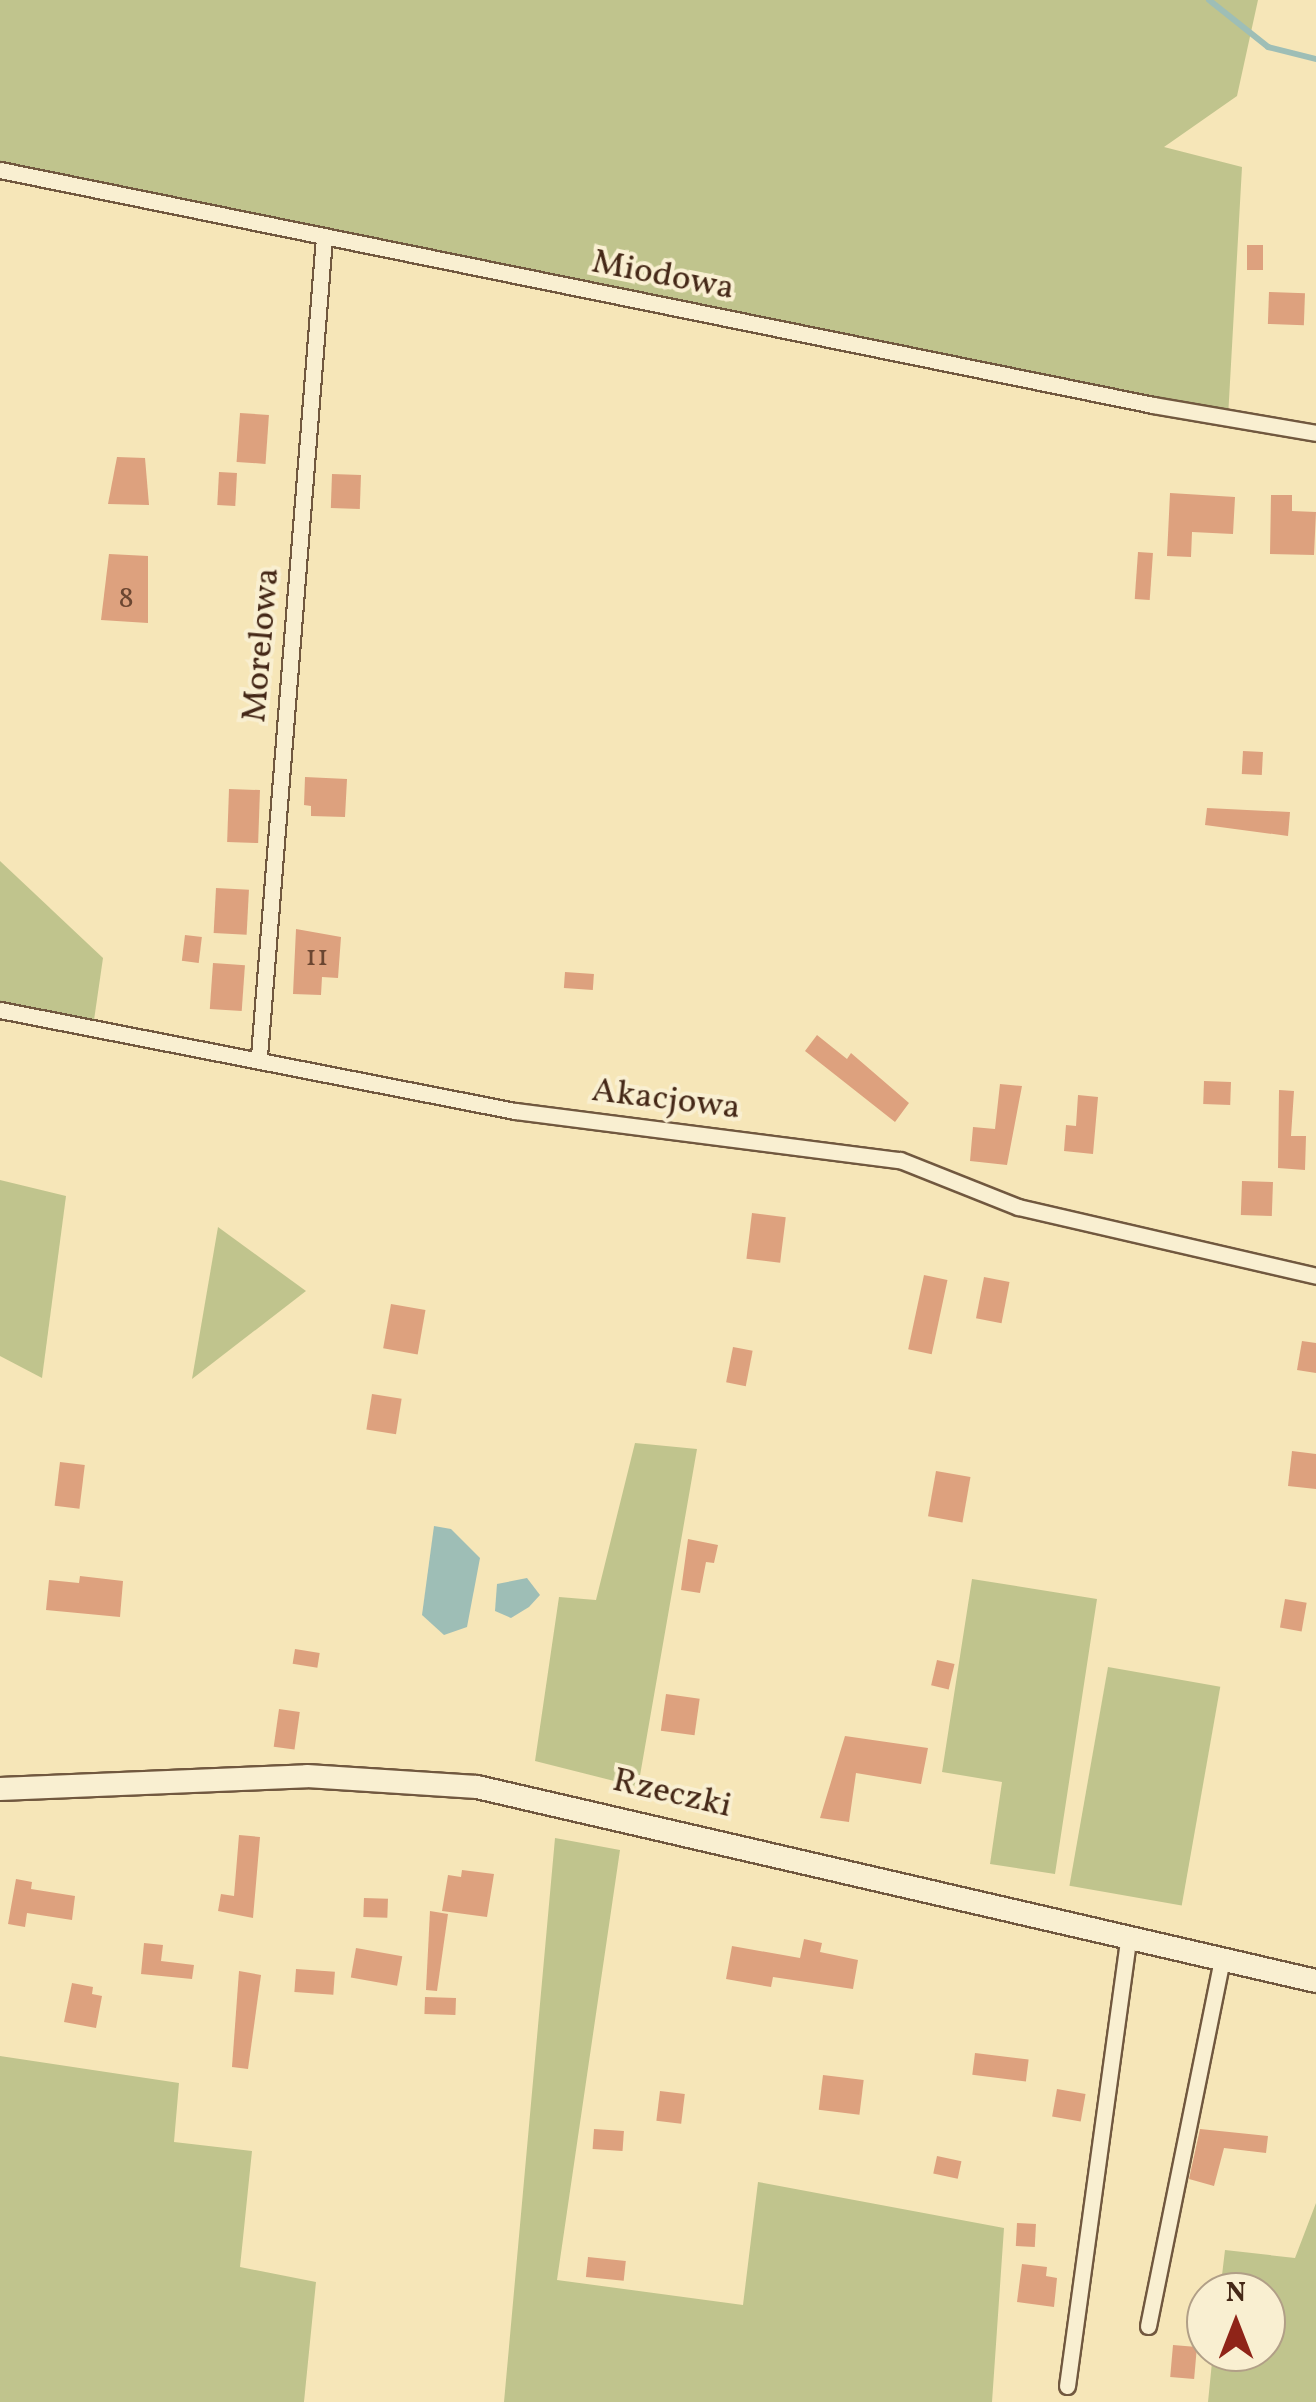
<!DOCTYPE html>
<style>
body{margin:0}
#map{position:relative;width:1316px;height:2402px;overflow:hidden;background:#f6e6b8;font-family:Vollkorn,serif}
div>[style]{position:absolute}
[style*='--x']{left:calc(var(--x)*1px);top:calc(var(--y)*1px);width:calc(var(--w)*1px);rotate:calc(var(--a)*1deg)}
.green>*{inset:0;background:#c0c48d;transform-origin:0 0}
.water>*{inset:0;background:#9ebeb6}
.stream>*{height:6px;margin:-3px;padding:0 3px;transform-origin:3px;border-radius:3px;background:#9ebeb6}
.building>*{inset:0;background:#dda17e;transform-origin:0 0}
.roads{filter:drop-shadow(2px 0 #71583f) drop-shadow(-2px 0 #71583f) drop-shadow(0 2px #71583f) drop-shadow(0 -2px #71583f)}
.minor>*{height:15px;margin:-7.5px;padding:0 7.5px;transform-origin:7.5px;border-radius:7.5px;background:#f9efd1}
.secondary>*{height:22px;margin:-11px;padding:0 11px;transform-origin:11px;border-radius:11px;background:#f9efd1}
span{translate:-50% -50%;white-space:nowrap;text-align:center;line-height:1.15;-webkit-text-stroke:8px #f9efd1;paint-order:stroke}
.number-label{font-size:30px;color:#6b4631}
.number-label span{-webkit-text-stroke-width:0}
.street-label{font-size:35px;color:#452817}
.north{position:absolute;left:1186px;top:2272px;width:100px;height:100px;box-sizing:border-box;background:#f9efd1;border:2px solid #b19f87;border-radius:50%;rotate:0deg;font-size:28px;font-weight:700;line-height:40px;text-align:center;color:#452817}
.north::after{content:'';display:block;margin:auto;width:35px;height:45px;background:#8f2418;clip-path:polygon(50% 0,100% 100%,50% 72%,0 100%)}
</style>
<div id="map">
<div class="green">
<div style="clip-path:polygon(0 0,1258px 0,1237px 96px,1164px 147px,1242px 167px,1228px 418px,0 171px)"></div>
<div style="clip-path:polygon(0 861px,103px 958px,93px 1027px,0 1008px)"></div>
<div style="clip-path:polygon(0 1180px,66px 1196px,42px 1378px,0 1356px)"></div>
<div style="clip-path:polygon(218px 1227px,306px 1291px,192px 1379px)"></div>
<div style="clip-path:polygon(635px 1443px,697px 1449px,638px 1787px,535px 1761px,559px 1597px,596px 1600px)"></div>
<div style="clip-path:polygon(972px 1579px,1097px 1599px,1055px 1874px,990px 1864px,1002px 1782px,942px 1772px)"></div>
<div style="left:1108px;top:1667px;width:114px;height:222px;rotate:10deg"></div>
<div style="clip-path:polygon(555px 1838px,620px 1850px,557px 2280px,743px 2305px,758px 2182px,1004px 2228px,992px 2402px,504px 2402px)"></div>
<div style="clip-path:polygon(0 2056px,179px 2083px,174px 2142px,252px 2151px,240px 2267px,316px 2282px,304px 2402px,0 2402px)"></div>
<div style="clip-path:polygon(1316px 2203px,1316px 2402px,1208px 2402px,1213px 2352px,1266px 2352px,1266px 2292px,1220px 2292px,1225px 2250px,1295px 2258px)"></div>
</div>
<div class="water">
<div style="clip-path:polygon(434px 1526px,451px 1529px,480px 1558px,467px 1627px,444px 1635px,422px 1615px)"></div>
<div style="clip-path:polygon(527px 1578px,540px 1595px,529px 1607px,511px 1618px,495px 1611px,497px 1584px)"></div>
</div>
<div class="stream">
<div style="--x:1209;--y:0;--w:75;--a:38.5"></div>
<div style="--x:1268;--y:47;--w:49;--a:14"></div>
</div>
<div class="building">
<div style="left:1247px;top:245px;width:16px;height:25px"></div>
<div style="left:1269px;top:292px;width:36px;height:32px;rotate:2deg"></div>
<div style="left:240px;top:413px;width:29px;height:49px;rotate:4deg"></div>
<div style="clip-path:polygon(117px 457px,145px 458px,149px 505px,108px 504px)"></div>
<div style="left:219px;top:472px;width:18px;height:33px;rotate:3deg"></div>
<div style="left:332px;top:474px;width:29px;height:34px;rotate:2deg"></div>
<div style="clip-path:polygon(1170px 493px,1235px 497px,1233px 534px,1192px 532px,1191px 557px,1167px 556px)"></div>
<div style="clip-path:polygon(1271px 495px,1292px 495px,1292px 511px,1316px 512px,1314px 555px,1270px 554px)"></div>
<div style="left:1138px;top:552px;width:15px;height:47px;rotate:4deg"></div>
<div style="clip-path:polygon(109px 554px,148px 556px,148px 623px,101px 620px)"></div>
<div style="left:1243px;top:751px;width:20px;height:23px;rotate:3deg"></div>
<div style="clip-path:polygon(305px 777px,347px 779px,345px 817px,311px 816px,311px 806px,304px 805px)"></div>
<div style="left:229px;top:789px;width:31px;height:53px;rotate:2deg"></div>
<div style="clip-path:polygon(1207px 808px,1290px 812px,1288px 836px,1205px 825px)"></div>
<div style="left:216px;top:888px;width:33px;height:45px;rotate:3deg"></div>
<div style="clip-path:polygon(296px 929px,341px 937px,338px 978px,322px 977px,321px 995px,293px 994px)"></div>
<div style="left:185px;top:935px;width:17px;height:26px;rotate:7deg"></div>
<div style="left:213px;top:963px;width:32px;height:46px;rotate:4deg"></div>
<div style="left:565px;top:972px;width:29px;height:16px;rotate:4deg"></div>
<div style="clip-path:polygon(817px 1035px,847px 1059px,851px 1053px,909px 1103px,895px 1122px,805px 1051px)"></div>
<div style="left:1204px;top:1081px;width:27px;height:23px;rotate:2deg"></div>
<div style="clip-path:polygon(1000px 1084px,1022px 1086px,1007px 1165px,970px 1161px,973px 1127px,995px 1129px)"></div>
<div style="clip-path:polygon(1279px 1090px,1294px 1091px,1291px 1136px,1306px 1136px,1305px 1170px,1278px 1168px)"></div>
<div style="clip-path:polygon(1078px 1095px,1098px 1097px,1093px 1154px,1064px 1151px,1066px 1125px,1076px 1126px)"></div>
<div style="left:1242px;top:1181px;width:31px;height:34px;rotate:2deg"></div>
<div style="left:752px;top:1213px;width:34px;height:46px;rotate:7deg"></div>
<div style="left:924px;top:1275px;width:24px;height:76px;rotate:12deg"></div>
<div style="left:984px;top:1277px;width:26px;height:42px;rotate:11deg"></div>
<div style="left:391px;top:1304px;width:35px;height:45px;rotate:10deg"></div>
<div style="clip-path:polygon(1302px 1341px,1316px 1343px,1316px 1373px,1297px 1370px)"></div>
<div style="left:733px;top:1347px;width:20px;height:36px;rotate:11deg"></div>
<div style="left:372px;top:1394px;width:30px;height:36px;rotate:9deg"></div>
<div style="clip-path:polygon(1292px 1451px,1316px 1454px,1316px 1489px,1288px 1486px)"></div>
<div style="left:60px;top:1462px;width:25px;height:44px;rotate:7deg"></div>
<div style="left:936px;top:1471px;width:35px;height:46px;rotate:10deg"></div>
<div style="clip-path:polygon(688px 1539px,718px 1545px,714px 1563px,706px 1562px,700px 1593px,681px 1590px)"></div>
<div style="clip-path:polygon(80px 1576px,123px 1581px,120px 1617px,46px 1610px,49px 1580px,79px 1583px)"></div>
<div style="left:1285px;top:1599px;width:22px;height:29px;rotate:10deg"></div>
<div style="left:295px;top:1649px;width:25px;height:15px;rotate:9deg"></div>
<div style="left:937px;top:1660px;width:18px;height:26px;rotate:13deg"></div>
<div style="left:666px;top:1694px;width:34px;height:37px;rotate:8deg"></div>
<div style="left:279px;top:1709px;width:21px;height:38px;rotate:8deg"></div>
<div style="clip-path:polygon(845px 1736px,928px 1748px,921px 1784px,856px 1773px,849px 1822px,820px 1818px)"></div>
<div style="clip-path:polygon(239px 1835px,260px 1837px,253px 1918px,218px 1911px,221px 1894px,234px 1896px)"></div>
<div style="clip-path:polygon(462px 1870px,494px 1874px,487px 1917px,442px 1911px,448px 1875px,461px 1877px)"></div>
<div style="clip-path:polygon(16px 1879px,32px 1882px,31px 1889px,75px 1896px,72px 1920px,27px 1913px,25px 1927px,8px 1924px)"></div>
<div style="left:364px;top:1898px;width:24px;height:19px;rotate:2deg"></div>
<div style="clip-path:polygon(430px 1911px,448px 1914px,437px 1991px,426px 1990px)"></div>
<div style="clip-path:polygon(804px 1939px,822px 1943px,820px 1952px,858px 1960px,853px 1989px,773px 1977px,771px 1987px,726px 1979px,732px 1946px,800px 1958px)"></div>
<div style="clip-path:polygon(144px 1943px,163px 1945px,161px 1961px,194px 1965px,192px 1979px,141px 1974px)"></div>
<div style="left:356px;top:1948px;width:47px;height:30px;rotate:10deg"></div>
<div style="left:296px;top:1969px;width:39px;height:23px;rotate:4deg"></div>
<div style="clip-path:polygon(239px 1971px,261px 1975px,248px 2069px,232px 2067px)"></div>
<div style="clip-path:polygon(72px 1983px,93px 1987px,92px 1994px,102px 1996px,96px 2028px,64px 2022px)"></div>
<div style="left:425px;top:1997px;width:31px;height:17px;rotate:2deg"></div>
<div style="left:975px;top:2053px;width:54px;height:22px;rotate:7deg"></div>
<div style="left:823px;top:2075px;width:41px;height:35px;rotate:7deg"></div>
<div style="left:1057px;top:2089px;width:29px;height:28px;rotate:10deg"></div>
<div style="left:660px;top:2091px;width:25px;height:30px;rotate:7deg"></div>
<div style="left:594px;top:2129px;width:30px;height:20px;rotate:4deg"></div>
<div style="clip-path:polygon(1200px 2129px,1268px 2136px,1266px 2153px,1224px 2148px,1214px 2186px,1189px 2179px)"></div>
<div style="left:937px;top:2156px;width:25px;height:18px;rotate:12deg"></div>
<div style="left:1017px;top:2223px;width:19px;height:23px;rotate:3deg"></div>
<div style="left:588px;top:2257px;width:38px;height:20px;rotate:6deg"></div>
<div style="clip-path:polygon(1022px 2264px,1047px 2267px,1046px 2276px,1057px 2278px,1054px 2307px,1017px 2302px)"></div>
<div style="left:1173px;top:2345px;width:24px;height:32px;rotate:5deg"></div>
</div>
<div class="roads">
<div class="minor">
<div style="--x:0;--y:170;--w:1177;--a:11.52"></div>
<div style="--x:1153;--y:405;--w:165;--a:9.7"></div>
<div style="--x:0;--y:1010;--w:525;--a:11.1"></div>
<div style="--x:515;--y:1111;--w:388;--a:7.3"></div>
<div style="--x:900;--y:1160;--w:127;--a:21.7"></div>
<div style="--x:1018;--y:1207;--w:306;--a:13"></div>
<div style="--x:259;--y:1056;--w:821;--a:-85.46"></div>
<div style="--x:1148;--y:2326;--w:373;--a:-78.6"></div>
<div style="--x:1067;--y:2386;--w:452;--a:-82.2"></div>
</div>
<div class="secondary">
<div style="--x:0;--y:1789;--w:307;--a:-2.4"></div>
<div style="--x:307;--y:1776;--w:170;--a:3.7"></div>
<div style="--x:477;--y:1787;--w:861;--a:13.02"></div>
</div>
</div>
<div class="number-label">
<span style="left:126px;top:599px">8</span>
<span style="left:317px;top:957px">11</span>
</div>
<div class="street-label">
<span style="left:663px;top:276px;rotate:11deg">Miodowa</span>
<span style="left:262px;top:645px;rotate:-85deg">Morelowa</span>
<span style="left:666px;top:1100px;rotate:7deg">Akacjowa</span>
<span style="left:672px;top:1794px;rotate:13deg">Rzeczki</span>
</div>
<div class="north">N</div>
</div>
